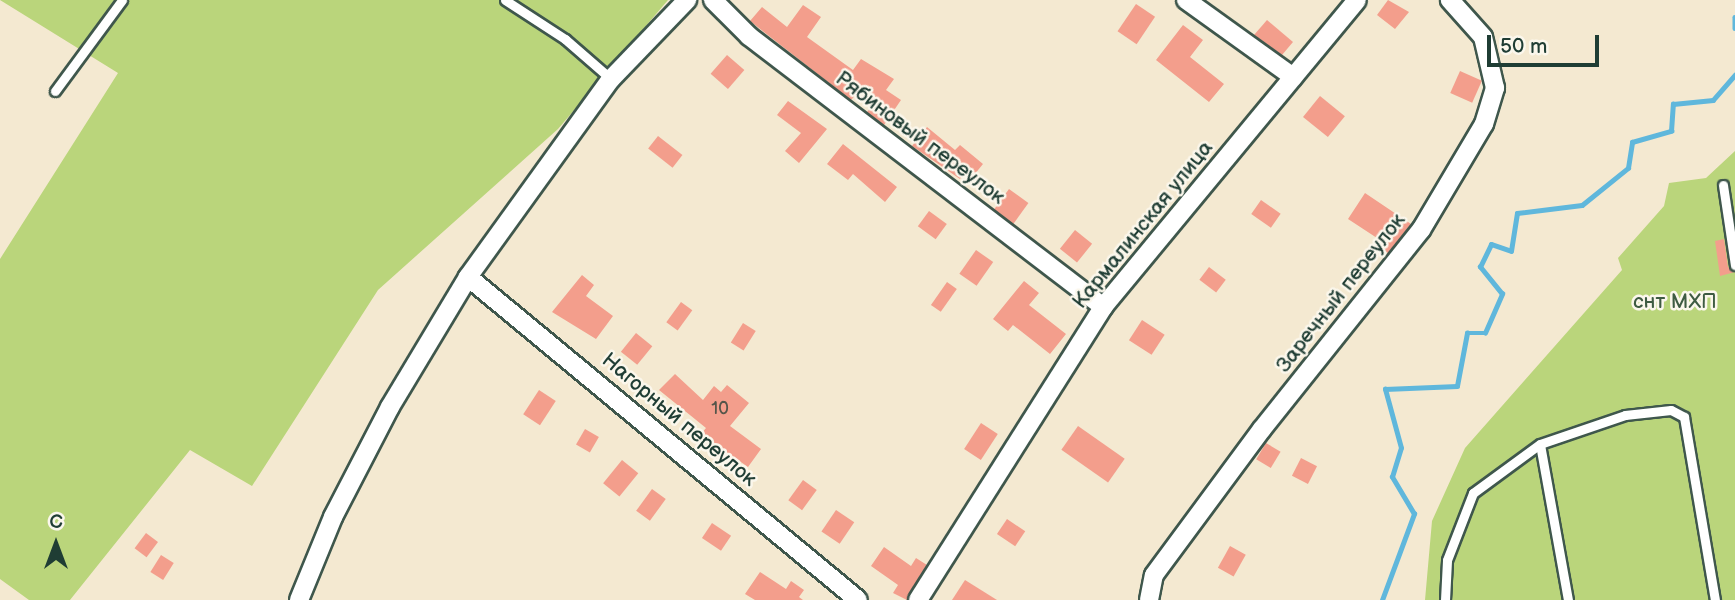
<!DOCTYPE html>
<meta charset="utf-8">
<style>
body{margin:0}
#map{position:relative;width:1735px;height:600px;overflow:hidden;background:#f4e9d1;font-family:"Balsamiq Sans",sans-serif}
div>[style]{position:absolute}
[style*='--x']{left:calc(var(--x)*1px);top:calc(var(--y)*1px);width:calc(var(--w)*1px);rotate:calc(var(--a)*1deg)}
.green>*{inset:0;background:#bad57b}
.stream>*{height:4.5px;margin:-2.25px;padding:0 2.25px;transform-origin:2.25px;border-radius:2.25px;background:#5fb7dc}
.building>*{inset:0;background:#f39e8c;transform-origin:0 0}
.roads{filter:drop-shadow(2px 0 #3f574c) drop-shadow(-2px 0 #3f574c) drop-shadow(0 2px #3f574c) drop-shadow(0 -2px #3f574c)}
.service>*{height:9px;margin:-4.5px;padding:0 4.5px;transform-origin:4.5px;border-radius:4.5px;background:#fff}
.minor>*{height:18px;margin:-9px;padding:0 9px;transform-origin:9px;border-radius:9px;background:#fff}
span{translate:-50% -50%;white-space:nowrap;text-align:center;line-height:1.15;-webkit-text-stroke:5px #fbf7ec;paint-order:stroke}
.number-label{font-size:18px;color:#54554a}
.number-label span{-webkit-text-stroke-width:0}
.street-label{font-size:21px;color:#1f3d34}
.park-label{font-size:21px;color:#3e5b42}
.north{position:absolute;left:21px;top:509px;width:70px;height:70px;-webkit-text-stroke:5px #fbf7ec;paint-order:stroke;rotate:0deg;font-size:19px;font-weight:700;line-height:28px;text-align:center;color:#1f3d34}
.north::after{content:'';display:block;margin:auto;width:24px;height:32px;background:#1f3d34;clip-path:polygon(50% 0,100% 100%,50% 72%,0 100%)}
.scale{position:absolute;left:1487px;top:35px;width:112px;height:32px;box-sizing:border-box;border:4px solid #1f3d34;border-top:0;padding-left:9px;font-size:21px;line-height:24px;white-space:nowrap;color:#1f3d34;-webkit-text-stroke:5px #fbf7ec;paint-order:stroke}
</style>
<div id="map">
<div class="green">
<div style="clip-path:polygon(0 0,668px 0,558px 129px,378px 290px,252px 486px,190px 450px,70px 600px,29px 600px,0 579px,0 259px,118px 73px)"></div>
<div style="clip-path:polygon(1735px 151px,1735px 600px,1425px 600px,1432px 521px,1465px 448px,1622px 270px,1618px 258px,1664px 206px,1669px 183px,1706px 178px)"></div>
</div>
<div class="stream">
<div style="--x:1735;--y:17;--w:11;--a:90"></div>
<div style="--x:1382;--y:600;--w:92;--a:-69.6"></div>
<div style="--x:1414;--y:514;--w:43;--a:-120.7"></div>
<div style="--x:1392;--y:477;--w:30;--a:-73"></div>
<div style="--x:1401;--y:448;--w:61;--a:-105.2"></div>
<div style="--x:1385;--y:389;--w:72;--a:-2.4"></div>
<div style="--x:1457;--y:386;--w:54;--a:-79.3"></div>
<div style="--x:1467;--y:333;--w:18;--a:0"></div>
<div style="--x:1485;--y:333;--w:43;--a:-66.4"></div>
<div style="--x:1502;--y:294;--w:35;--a:-129"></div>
<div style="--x:1480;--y:267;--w:25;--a:-64"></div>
<div style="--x:1491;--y:244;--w:21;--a:19"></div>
<div style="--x:1511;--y:251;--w:38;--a:-81"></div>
<div style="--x:1517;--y:213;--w:65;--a:-7"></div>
<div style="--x:1582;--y:205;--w:59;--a:-38.8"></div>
<div style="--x:1628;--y:168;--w:26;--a:-81"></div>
<div style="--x:1632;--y:142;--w:41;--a:-15.8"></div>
<div style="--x:1671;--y:131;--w:27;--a:-86"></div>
<div style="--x:1673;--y:104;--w:40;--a:-5.7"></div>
<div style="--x:1713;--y:100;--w:33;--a:-49"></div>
</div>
<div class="building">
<div style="clip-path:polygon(1388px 0,1409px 12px,1395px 29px,1377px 15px)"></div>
<div style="left:1136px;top:4px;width:23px;height:33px;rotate:34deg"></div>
<div style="clip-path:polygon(803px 5px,821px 17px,807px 37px,853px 70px,861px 59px,894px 79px,886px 90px,901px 100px,884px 125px,867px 112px,878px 99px,863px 87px,851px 100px,750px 21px,762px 7px,787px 27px)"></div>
<div style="clip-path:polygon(1267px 20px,1293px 42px,1282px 55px,1254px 35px)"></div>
<div style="clip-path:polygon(1183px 25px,1203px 40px,1190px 57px,1224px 84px,1209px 102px,1156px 60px)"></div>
<div style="left:727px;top:55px;width:23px;height:25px;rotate:41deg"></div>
<div style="left:1460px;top:71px;width:24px;height:24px;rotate:24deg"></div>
<div style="left:1320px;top:96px;width:32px;height:27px;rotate:39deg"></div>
<div style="clip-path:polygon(788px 101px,827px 129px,799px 163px,785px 151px,801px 133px,777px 115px)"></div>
<div style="clip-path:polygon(927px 127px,955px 150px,960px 145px,983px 164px,974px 175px,967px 170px,960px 179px,912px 146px)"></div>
<div style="left:658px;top:136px;width:31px;height:16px;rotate:38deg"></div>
<div style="clip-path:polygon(843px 144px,897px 187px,885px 202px,853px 174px,848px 180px,827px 164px)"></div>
<div style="left:1009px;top:189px;width:24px;height:26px;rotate:36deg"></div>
<div style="clip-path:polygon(1365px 193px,1411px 224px,1388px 253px,1374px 244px,1377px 238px,1348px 219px)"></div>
<div style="left:1261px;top:200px;width:24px;height:17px;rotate:35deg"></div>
<div style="left:929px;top:211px;width:22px;height:19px;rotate:36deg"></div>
<div style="left:1075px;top:230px;width:22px;height:24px;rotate:39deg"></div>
<div style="clip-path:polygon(1724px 239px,1728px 267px,1735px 272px,1720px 276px,1715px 241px)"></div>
<div style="left:976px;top:250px;width:21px;height:29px;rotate:35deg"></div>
<div style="left:1209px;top:267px;width:21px;height:16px;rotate:37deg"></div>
<div style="clip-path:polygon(582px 275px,594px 285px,586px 296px,613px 316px,596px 339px,552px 312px)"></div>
<div style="clip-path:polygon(1024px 281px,1039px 293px,1029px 305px,1066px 334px,1050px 354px,1013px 325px,1008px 331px,993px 319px)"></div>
<div style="left:947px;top:282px;width:12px;height:28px;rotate:35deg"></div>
<div style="left:681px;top:302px;width:14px;height:25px;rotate:36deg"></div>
<div style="left:1142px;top:320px;width:27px;height:24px;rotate:33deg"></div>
<div style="left:743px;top:323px;width:15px;height:23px;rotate:32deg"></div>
<div style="left:636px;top:333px;width:21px;height:24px;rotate:39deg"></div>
<div style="clip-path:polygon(675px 374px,703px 400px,714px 386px,721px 392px,727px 385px,749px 403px,730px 426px,761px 449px,748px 467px,701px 434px,706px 428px,659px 390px)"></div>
<div style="left:539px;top:390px;width:20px;height:29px;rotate:33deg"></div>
<div style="left:981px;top:423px;width:20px;height:31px;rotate:33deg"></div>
<div style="left:1078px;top:426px;width:57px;height:29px;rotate:35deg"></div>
<div style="left:585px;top:429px;width:16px;height:18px;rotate:30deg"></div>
<div style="left:1266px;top:443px;width:17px;height:19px;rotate:31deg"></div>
<div style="left:1301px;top:458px;width:18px;height:20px;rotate:27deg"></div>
<div style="left:622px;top:460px;width:21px;height:30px;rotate:39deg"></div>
<div style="left:803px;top:480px;width:17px;height:25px;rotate:36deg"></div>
<div style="left:652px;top:489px;width:17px;height:27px;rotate:36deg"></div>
<div style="left:836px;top:510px;width:22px;height:26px;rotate:34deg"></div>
<div style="left:1007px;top:519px;width:22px;height:18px;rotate:34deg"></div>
<div style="left:712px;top:523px;width:23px;height:18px;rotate:34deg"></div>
<div style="left:146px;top:533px;width:15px;height:19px;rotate:37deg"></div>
<div style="left:1230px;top:546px;width:18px;height:25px;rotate:29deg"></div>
<div style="clip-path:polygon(884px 547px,911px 566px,916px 558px,927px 565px,907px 600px,893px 593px,898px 585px,871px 566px)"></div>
<div style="left:161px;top:555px;width:15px;height:20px;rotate:32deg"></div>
<div style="clip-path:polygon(760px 572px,786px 589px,791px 581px,804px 590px,799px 597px,803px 600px,755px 600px,745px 594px)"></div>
<div style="clip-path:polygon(965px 580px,997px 600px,952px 600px)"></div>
</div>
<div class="roads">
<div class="service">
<div style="--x:505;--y:0;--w:72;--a:33"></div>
<div style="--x:565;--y:39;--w:61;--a:41"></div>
<div style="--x:55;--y:91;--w:113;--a:-53.6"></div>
<div style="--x:1723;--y:185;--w:81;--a:81.5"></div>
<div style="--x:1445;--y:600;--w:40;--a:-87.1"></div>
<div style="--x:1447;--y:560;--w:72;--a:-68.8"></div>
<div style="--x:1473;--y:493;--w:83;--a:-36.2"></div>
<div style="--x:1568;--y:600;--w:158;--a:-100.2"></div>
<div style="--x:1540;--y:444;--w:90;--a:-18.8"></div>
<div style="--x:1625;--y:415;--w:46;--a:-6.2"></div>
<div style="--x:1671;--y:410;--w:15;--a:28"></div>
<div style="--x:1684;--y:417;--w:186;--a:80.4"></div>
</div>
<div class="minor">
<div style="--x:713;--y:0;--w:51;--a:45"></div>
<div style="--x:749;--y:36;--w:446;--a:37.4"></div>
<div style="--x:1186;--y:0;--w:132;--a:35.7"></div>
<div style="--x:468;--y:277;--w:506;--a:39.63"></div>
<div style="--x:299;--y:600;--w:90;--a:-67.7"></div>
<div style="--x:333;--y:517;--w:124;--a:-62.6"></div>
<div style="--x:390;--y:407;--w:152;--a:-59"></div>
<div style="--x:468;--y:277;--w:244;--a:-54.2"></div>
<div style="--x:611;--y:79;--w:110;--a:-46.1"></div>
<div style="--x:918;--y:600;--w:347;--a:-57.7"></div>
<div style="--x:1103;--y:307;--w:398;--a:-50.4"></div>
<div style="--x:1149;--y:600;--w:25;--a:-79"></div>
<div style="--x:1154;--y:575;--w:182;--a:-53.5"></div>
<div style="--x:1262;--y:429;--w:255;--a:-51.4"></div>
<div style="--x:1421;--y:230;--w:123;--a:-59.3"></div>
<div style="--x:1484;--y:124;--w:38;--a:-73"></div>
<div style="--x:1495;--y:88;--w:52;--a:-103.2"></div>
<div style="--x:1483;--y:37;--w:50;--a:-131.7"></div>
</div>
</div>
<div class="number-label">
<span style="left:720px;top:409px">10</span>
</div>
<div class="street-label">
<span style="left:920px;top:138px;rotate:37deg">Рябиновый переулок</span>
<span style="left:1143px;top:225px;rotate:-51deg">Кармалинская улица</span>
<span style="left:1341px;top:293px;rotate:-52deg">Заречный переулок</span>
<span style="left:679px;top:420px;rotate:40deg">Нагорный переулок</span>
</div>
<div class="park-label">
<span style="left:1675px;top:302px">снт МХП</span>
</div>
<div class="north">С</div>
<div class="scale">50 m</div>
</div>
